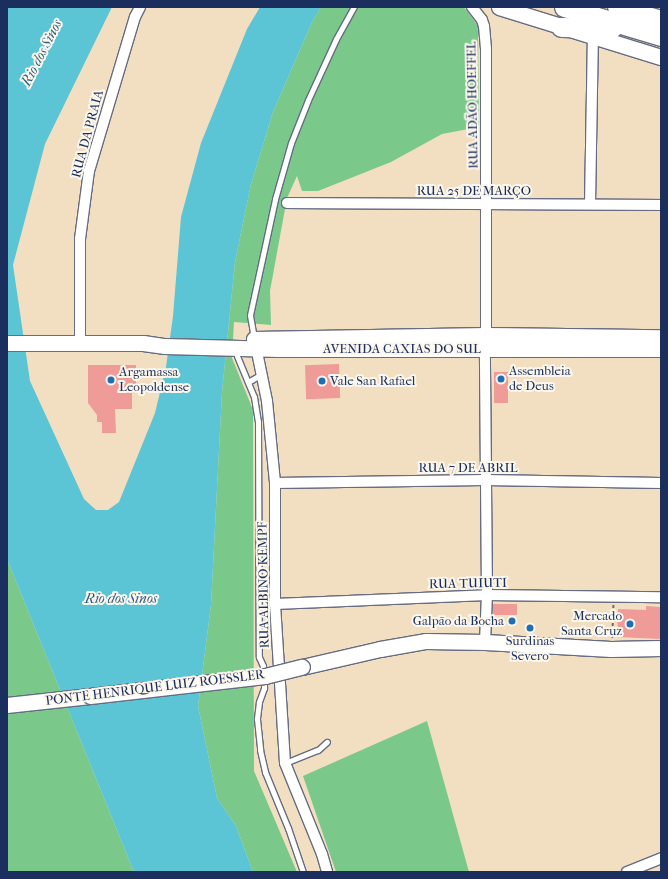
<!DOCTYPE html>
<meta charset="utf-8">
<style>
body{margin:0}
#map{position:relative;width:668px;height:879px;overflow:hidden;background:#f2dec1;font-family:"IM FELL French Canon",serif}
div>[style]{position:absolute}
[style*='--x']{left:calc(var(--x)*1px);top:calc(var(--y)*1px);width:calc(var(--w)*1px);rotate:calc(var(--a)*1deg)}
.green>*{inset:0;background:#7ac98a}
.water>*{inset:0;background:#5bc5d6}
.building>*{inset:0;background:#ef9b98;transform-origin:0 0}
.path>*{height:1.5px;margin-top:-0.75px;transform-origin:0;background:repeating-linear-gradient(90deg,#666c81 0 3px,transparent 0 6px)}
.roads{filter:drop-shadow(1px 0 #666c81) drop-shadow(-1px 0 #666c81) drop-shadow(0 1px #666c81) drop-shadow(0 -1px #666c81)}
.lane>*{height:5px;margin:-2.5px;padding:0 2.5px;transform-origin:2.5px;border-radius:2.5px;background:#fff}
.street>*{height:10px;margin:-5px;padding:0 5px;transform-origin:5px;border-radius:5px;background:#fff}
.secondary>*{height:15px;margin:-7.5px;padding:0 7.5px;transform-origin:7.5px;border-radius:7.5px;background:#fff}
.highway>*{height:19px;margin:-9.5px;padding:0 9.5px;transform-origin:9.5px;border-radius:9.5px;background:#fff}
.bridges{filter:drop-shadow(1px 0 #666c81) drop-shadow(-1px 0 #666c81) drop-shadow(0 1px #666c81) drop-shadow(0 -1px #666c81)}
.secondary-bridge>*{height:15px;margin:-7.5px;padding:0 7.5px;transform-origin:7.5px;border-radius:7.5px;background:#fff}
.dots>*{width:11px;height:11px;translate:-50% -50%;box-sizing:border-box;border:2px solid #fbf7ec;border-radius:50%}
span{translate:-50% -50%;white-space:nowrap;text-align:center;line-height:1.15;-webkit-text-stroke:4px #fbf7ec;paint-order:stroke}
.street-label{font-size:13px;color:#1b2f5e}
.poi-label{font-size:13px;color:#1b2f5e}
.left{translate:0 -50%;text-align:left}
.right{translate:-100% -50%;text-align:right}
.water-label{font-size:14px;color:#2e5c82;font-style:italic}
.frame{position:absolute;inset:0;border:8px solid #1b2f5e;pointer-events:none}
</style>
<div id="map">
<div class="green">
<div style="clip-path:polygon(321px 7px,464px 7px,478px 26px,479px 127px,442px 134px,391px 162px,318px 191px,302px 191px,297px 176px,287px 198px,270px 291px,271px 325px,234px 322px,232px 358px,253px 410px,254px 771px,297px 872px,253px 872px,236px 826px,217px 798px,198px 706px,211px 605px,222px 392px,235px 262px,251px 184px,273px 112px,312px 22px)"></div>
<div style="clip-path:polygon(7px 559px,134px 872px,7px 872px)"></div>
<div style="clip-path:polygon(427px 721px,469px 872px,336px 872px,303px 776px)"></div>
</div>
<div class="water">
<div style="clip-path:polygon(8px 7px,112px 7px,45px 144px,13px 265px,30px 381px,84px 499px,96px 510px,108px 510px,119px 502px,155px 413px,166px 367px,173px 316px,181px 217px,201px 143px,247px 29px,260px 7px,321px 7px,312px 22px,273px 112px,251px 184px,235px 262px,222px 392px,211px 605px,198px 706px,217px 798px,236px 826px,253px 872px,134px 872px,7px 559px)"></div>
</div>
<div class="building">
<div style="left:339px;top:364px;width:34px;height:34px;rotate:88deg"></div>
<div style="clip-path:polygon(88px 365px,136px 365px,136px 387px,132px 387px,132px 409px,115px 409px,116px 433px,102px 433px,102px 422px,97px 422px,97px 415px,88px 403px)"></div>
<div style="left:508px;top:372px;width:31px;height:14px;rotate:90deg"></div>
<div style="left:493px;top:604px;width:24px;height:11px"></div>
<div style="clip-path:polygon(646px 606px,661px 607px,661px 639px,617px 637px,618px 609px,646px 610px)"></div>
</div>
<div class="path">
<div style="--x:612;--y:638;--w:33;--a:-88"></div>
</div>
<div class="roads">
<div class="lane">
<div style="--x:254;--y:338;--w:23;--a:-100"></div>
<div style="--x:250;--y:315;--w:119;--a:-77.8"></div>
<div style="--x:275;--y:199;--w:58;--a:-74.1"></div>
<div style="--x:291;--y:143;--w:46;--a:-68.4"></div>
<div style="--x:308;--y:100;--w:67;--a:-65.3"></div>
<div style="--x:336;--y:39;--w:37;--a:-61"></div>
<div style="--x:237;--y:356;--w:44;--a:67.5"></div>
<div style="--x:254;--y:397;--w:24;--a:81"></div>
<div style="--x:258;--y:421;--w:236;--a:89.8"></div>
<div style="--x:259;--y:657;--w:10;--a:66"></div>
<div style="--x:263;--y:666;--w:22;--a:87"></div>
<div style="--x:264;--y:688;--w:15;--a:110"></div>
<div style="--x:259;--y:702;--w:17;--a:97"></div>
<div style="--x:257;--y:719;--w:31;--a:84"></div>
<div style="--x:260;--y:750;--w:23;--a:77"></div>
<div style="--x:265;--y:772;--w:61;--a:67.7"></div>
<div style="--x:288;--y:828;--w:46;--a:71.2"></div>
<div style="--x:248;--y:382;--w:16;--a:-30"></div>
<div style="--x:285;--y:763;--w:35;--a:-22"></div>
<div style="--x:318;--y:750;--w:12;--a:-42"></div>
</div>
<div class="street">
<div style="--x:472;--y:7;--w:16;--a:52"></div>
<div style="--x:482;--y:20;--w:6;--a:72"></div>
<div style="--x:484;--y:26;--w:23;--a:85"></div>
<div style="--x:486;--y:49;--w:286;--a:90"></div>
<div style="--x:287;--y:203;--w:374;--a:0.3"></div>
<div style="--x:590;--y:204;--w:168;--a:-89"></div>
<div style="--x:255;--y:342;--w:60;--a:78.5"></div>
<div style="--x:267;--y:401;--w:82;--a:84.4"></div>
<div style="--x:275;--y:483;--w:121;--a:90"></div>
<div style="--x:275;--y:604;--w:159;--a:86.4"></div>
<div style="--x:285;--y:763;--w:98;--a:67.9"></div>
<div style="--x:322;--y:854;--w:19;--a:74"></div>
<div style="--x:80;--y:343;--w:104;--a:-90"></div>
<div style="--x:80;--y:239;--w:69;--a:-82.5"></div>
<div style="--x:89;--y:171;--w:161;--a:-73.4"></div>
<div style="--x:135;--y:17;--w:11;--a:-63"></div>
<div style="--x:275;--y:483;--w:210;--a:-0.8"></div>
<div style="--x:485;--y:480;--w:176;--a:1"></div>
<div style="--x:275;--y:604;--w:212;--a:-2.4"></div>
<div style="--x:487;--y:595;--w:174;--a:0.7"></div>
<div style="--x:485;--y:642;--w:47;--a:-87.6"></div>
<div style="--x:487;--y:595;--w:245;--a:-90.5"></div>
<div style="--x:627;--y:872;--w:37;--a:-22"></div>
</div>
<div class="secondary">
<div style="--x:499;--y:7;--w:170;--a:17.2"></div>
<div style="--x:254;--y:339;--w:232;--a:-1"></div>
<div style="--x:486;--y:335;--w:175;--a:0.7"></div>
<div style="--x:7;--y:343;--w:136;--a:0"></div>
<div style="--x:143;--y:343;--w:22;--a:8"></div>
<div style="--x:165;--y:346;--w:113;--a:1.5"></div>
<div style="--x:278;--y:349;--w:383;--a:0"></div>
<div style="--x:302;--y:667;--w:80;--a:-13"></div>
<div style="--x:380;--y:649;--w:47;--a:-9.9"></div>
<div style="--x:426;--y:641;--w:59;--a:1"></div>
<div style="--x:485;--y:642;--w:126;--a:3.2"></div>
<div style="--x:611;--y:649;--w:50;--a:-1.1"></div>
<div style="--x:7;--y:705;--w:83;--a:-6.2"></div>
</div>
<div class="highway">
<div style="--x:564;--y:7;--w:101;--a:16.6"></div>
<div style="--x:617;--y:7;--w:46;--a:16.5"></div>
<div style="--x:561;--y:27;--w:51;--a:1.1"></div>
</div>
</div>
<div class="bridges">
<div class="secondary-bridge">
<div style="--x:90;--y:696;--w:176;--a:-6.5"></div>
<div style="--x:265;--y:676;--w:38;--a:-14"></div>
</div>
</div>
<div class="dots">
<div style="left:501px;top:379px;background:#1f6fb2"></div>
<div style="left:111px;top:380px;background:#1f6fb2"></div>
<div style="left:322px;top:381px;background:#1f6fb2"></div>
<div style="left:512px;top:621px;background:#1f6fb2"></div>
<div style="left:630px;top:624px;background:#1f6fb2"></div>
<div style="left:530px;top:628px;background:#1f6fb2"></div>
</div>
<div class="street-label">
<span style="left:473px;top:105px;rotate:-91deg">RUA ADÃO HOEFFEL</span>
<span style="left:88px;top:134px;rotate:-75deg">RUA DA PRAIA</span>
<span style="left:474px;top:191px">RUA 25 DE MARÇO</span>
<span style="left:402px;top:349px">AVENIDA CAXIAS DO SUL</span>
<span style="left:468px;top:468px">RUA 7 DE ABRIL</span>
<span style="left:468px;top:584px;rotate:-1deg">RUA TUIUTI</span>
<span style="left:264px;top:585px;rotate:-91deg">RUA ALBINO KEMPF</span>
<span style="left:155px;top:688px;rotate:-7deg">PONTE HENRIQUE LUIZ ROESSLER</span>
</div>
<div class="poi-label">
<span class="left" style="left:509px;top:379px">Assembleia<br>de Deus</span>
<span class="left" style="left:119px;top:380px">Argamassa<br>Leopoldense</span>
<span class="left" style="left:330px;top:381px">Vale San Rafael</span>
<span class="right" style="left:622px;top:624px">Mercado<br>Santa Cruz</span>
<span class="right" style="left:504px;top:621px">Galpão da Bocha</span>
<span style="left:530px;top:649px">Surdinas<br>Severo</span>
</div>
<div class="water-label">
<span style="left:42px;top:53px;rotate:-63deg">Rio dos Sinos</span>
<span style="left:121px;top:599px">Rio dos Sinos</span>
</div>
<div class="frame"></div>
</div>
